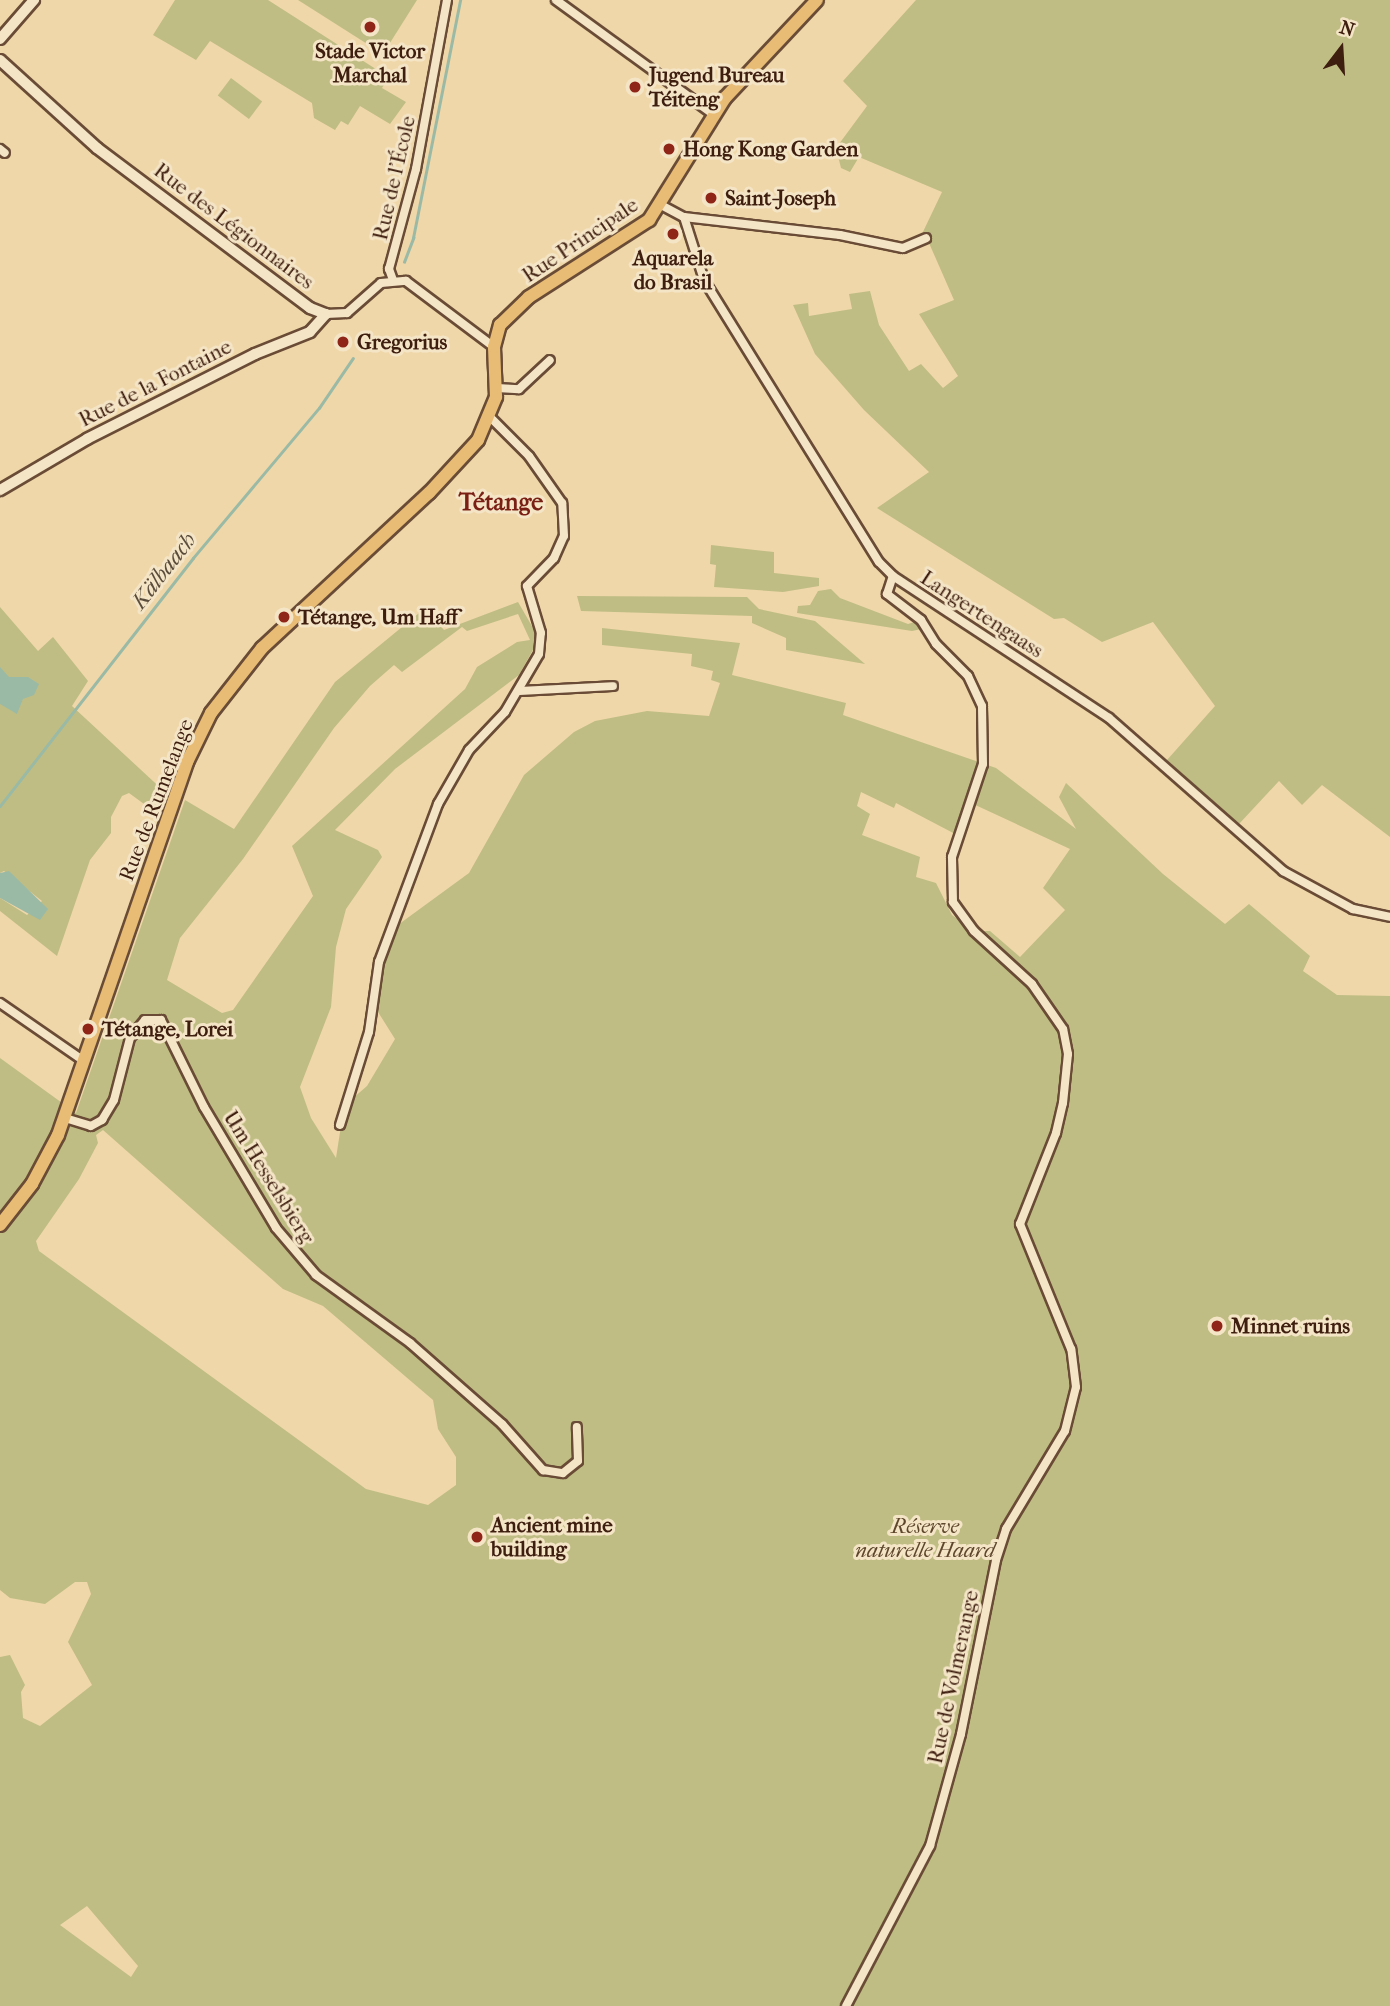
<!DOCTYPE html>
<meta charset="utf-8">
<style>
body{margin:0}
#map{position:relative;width:1390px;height:2006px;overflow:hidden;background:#efd7a9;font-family:"IM FELL French Canon",serif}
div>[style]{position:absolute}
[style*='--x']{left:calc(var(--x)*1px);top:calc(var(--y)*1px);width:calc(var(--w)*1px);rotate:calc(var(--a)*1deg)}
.green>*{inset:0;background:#bfbd84;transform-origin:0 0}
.water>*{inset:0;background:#9abaa6}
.stream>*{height:2.5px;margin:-1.25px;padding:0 1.25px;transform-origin:1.25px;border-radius:1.25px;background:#9abaa6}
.roads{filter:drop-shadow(2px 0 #6a4c36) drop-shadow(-2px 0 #6a4c36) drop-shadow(0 2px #6a4c36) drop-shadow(0 -2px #6a4c36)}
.minor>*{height:8px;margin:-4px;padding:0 4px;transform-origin:4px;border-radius:4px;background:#f5e5c7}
.tertiary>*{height:10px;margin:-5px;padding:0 5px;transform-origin:5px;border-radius:5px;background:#f5e5c7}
.secondary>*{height:10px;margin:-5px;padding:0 5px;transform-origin:5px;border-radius:5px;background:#f5e5c7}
.primary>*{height:12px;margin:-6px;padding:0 6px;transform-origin:6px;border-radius:6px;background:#e8bc74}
.dots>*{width:19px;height:19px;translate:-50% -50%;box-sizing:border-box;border:4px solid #f5e5c7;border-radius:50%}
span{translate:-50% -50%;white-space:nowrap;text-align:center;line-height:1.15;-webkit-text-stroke:6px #f5e5c7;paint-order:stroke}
.poi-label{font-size:21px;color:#3e1e0f;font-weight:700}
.left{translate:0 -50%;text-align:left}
.street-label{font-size:21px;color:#3e1e0f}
.park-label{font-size:21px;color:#5e462c;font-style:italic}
.water-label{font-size:23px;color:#5a4d3c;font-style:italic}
.quarter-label{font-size:24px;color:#7a1f14;font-weight:700}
.north{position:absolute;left:1306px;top:14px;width:70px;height:70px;-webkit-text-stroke:5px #f5e5c7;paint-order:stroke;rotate:17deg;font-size:19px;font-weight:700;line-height:28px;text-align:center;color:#3e1e0f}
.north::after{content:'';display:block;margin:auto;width:24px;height:32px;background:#3e1e0f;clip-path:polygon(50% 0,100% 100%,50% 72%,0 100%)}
</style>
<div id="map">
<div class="green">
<div style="clip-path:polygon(175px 0,268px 0,382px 73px,387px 80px,382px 88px,406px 102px,390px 124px,360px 106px,348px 125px,341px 121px,335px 130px,314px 118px,312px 103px,210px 41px,196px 60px,153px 35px)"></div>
<div style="clip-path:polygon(298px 0,417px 0,383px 54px)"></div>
<div style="clip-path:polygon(916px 0,1390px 0,1390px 837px,1322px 785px,1302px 805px,1279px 781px,1239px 824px,1167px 760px,1215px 706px,1153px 622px,1102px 642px,1064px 618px,1054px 619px,877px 508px,929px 472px,864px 410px,815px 354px,793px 305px,808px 303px,809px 316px,852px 309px,849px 294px,870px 291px,879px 325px,909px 371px,921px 364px,943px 388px,958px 376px,919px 314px,954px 300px,929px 243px,921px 236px,942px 192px,859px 157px,850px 172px,841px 168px,836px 148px,867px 106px,843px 81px)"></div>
<div style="left:231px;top:78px;width:39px;height:22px;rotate:37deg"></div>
<div style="clip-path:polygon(711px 545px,774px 552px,774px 573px,819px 578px,819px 586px,783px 592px,714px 587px,716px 565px,710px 564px)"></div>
<div style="clip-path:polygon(831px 589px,840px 598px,908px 624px,921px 620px,926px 628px,912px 631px,797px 613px,798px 606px,810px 605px,818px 591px)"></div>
<div style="clip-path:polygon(577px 596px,747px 597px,759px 609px,815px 621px,865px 664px,786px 650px,786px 638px,752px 623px,752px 616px,581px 611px)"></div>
<div style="clip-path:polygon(evenodd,518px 602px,536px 633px,534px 648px,519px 675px,395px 769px,335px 830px,378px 850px,382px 857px,346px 909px,336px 947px,331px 1007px,300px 1087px,311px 1118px,336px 1158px,344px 1106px,367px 1086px,395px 1039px,373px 1004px,379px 962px,391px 930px,469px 873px,524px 775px,574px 732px,595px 721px,647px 711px,709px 716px,720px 683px,711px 680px,713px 671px,691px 666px,692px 654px,602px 645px,602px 628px,740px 643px,732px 675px,846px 703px,843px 715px,996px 768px,1076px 829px,1059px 797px,1066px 783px,1163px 874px,1225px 924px,1249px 904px,1310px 956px,1303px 971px,1337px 995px,1390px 996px,1390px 2006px,0 2006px,0 1657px,10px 1655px,25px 1685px,21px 1692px,23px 1718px,40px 1726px,92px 1685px,68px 1642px,91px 1594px,87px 1582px,75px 1582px,45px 1604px,10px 1598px,0 1590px,0 1058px,76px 1113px,185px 800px,234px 829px,335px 682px,424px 609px,444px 630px,518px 602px,518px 614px,530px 640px,517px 642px,477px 667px,465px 689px,292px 846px,313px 896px,233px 1010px,222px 1013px,167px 980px,180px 938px,243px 859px,334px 728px,370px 686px,394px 665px,402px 672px,462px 627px,467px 631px,518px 614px,518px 602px,861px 792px,894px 808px,896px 803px,957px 835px,971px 803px,1070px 849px,1043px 888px,1065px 910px,1020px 957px,990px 931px,974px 931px,952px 915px,936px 883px,916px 877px,920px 857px,862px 835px,870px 814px,857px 806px,861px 792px,518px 602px,103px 1130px,283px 1289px,323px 1306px,433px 1400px,438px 1429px,456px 1457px,456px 1485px,428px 1505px,366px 1489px,39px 1251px,36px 1241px,79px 1179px,98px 1143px,96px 1135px,103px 1130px,518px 602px,87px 1906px,138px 1966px,131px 1977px,60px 1925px,87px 1906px)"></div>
<div style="clip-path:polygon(0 607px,38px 651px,53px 637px,88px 681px,72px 706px,167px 794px,161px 798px,159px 815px,129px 793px,122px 796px,111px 817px,111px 833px,90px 860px,57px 956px,0 911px,0 898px,27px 915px,42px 901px,4px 871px,0 873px)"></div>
</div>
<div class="water">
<div style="clip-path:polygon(0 667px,9px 677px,28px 677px,39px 684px,34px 695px,23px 699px,17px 714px,0 704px)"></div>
<div style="clip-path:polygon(9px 871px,48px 909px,40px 920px,0 898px,0 873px)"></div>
</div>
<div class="stream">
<div style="--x:404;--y:262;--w:26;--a:-69"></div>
<div style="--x:413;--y:238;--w:243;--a:-78.8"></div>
<div style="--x:0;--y:806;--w:314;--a:-52.1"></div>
<div style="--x:193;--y:558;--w:196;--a:-50"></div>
<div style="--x:319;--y:408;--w:60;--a:-55.8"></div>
</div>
<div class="roads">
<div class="minor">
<div style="--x:556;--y:0;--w:195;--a:36"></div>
<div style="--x:0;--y:149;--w:6;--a:39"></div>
<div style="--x:661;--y:205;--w:26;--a:28"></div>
<div style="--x:684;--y:217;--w:157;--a:6.6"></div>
<div style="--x:840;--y:235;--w:64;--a:11.7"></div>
<div style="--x:903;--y:248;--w:25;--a:-23"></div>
<div style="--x:684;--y:217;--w:66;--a:72.4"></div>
<div style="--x:704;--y:280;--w:332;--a:58.2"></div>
<div style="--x:879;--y:562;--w:20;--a:45"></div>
<div style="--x:893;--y:576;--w:258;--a:33.3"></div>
<div style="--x:1109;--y:718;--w:232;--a:41.3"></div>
<div style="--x:1283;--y:871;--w:80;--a:28.5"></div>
<div style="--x:1353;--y:909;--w:38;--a:12"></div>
<div style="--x:393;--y:280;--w:12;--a:-110"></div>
<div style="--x:389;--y:269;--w:104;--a:-74.9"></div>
<div style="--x:416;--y:169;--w:172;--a:-79.6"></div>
<div style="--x:326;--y:314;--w:21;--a:-3"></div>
<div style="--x:347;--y:313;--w:45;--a:-41.4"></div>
<div style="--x:381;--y:283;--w:25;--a:-5"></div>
<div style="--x:406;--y:281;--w:110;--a:36.9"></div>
<div style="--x:497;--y:388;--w:22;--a:3"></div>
<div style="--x:519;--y:389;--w:42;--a:-43.1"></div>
<div style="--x:519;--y:691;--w:94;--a:-3"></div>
<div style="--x:0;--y:1003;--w:102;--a:34.6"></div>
<div style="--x:65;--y:1118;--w:27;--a:17"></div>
<div style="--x:91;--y:1126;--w:13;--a:-29"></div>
<div style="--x:102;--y:1120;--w:23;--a:-59"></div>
<div style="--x:114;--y:1100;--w:64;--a:-75.5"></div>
<div style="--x:130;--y:1038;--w:23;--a:-50"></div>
<div style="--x:145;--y:1020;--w:16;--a:0"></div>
<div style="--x:161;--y:1020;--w:97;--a:63.7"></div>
<div style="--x:204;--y:1107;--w:141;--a:59.2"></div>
<div style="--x:276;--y:1228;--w:62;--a:49.6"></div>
<div style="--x:316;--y:1275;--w:116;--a:35.9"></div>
<div style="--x:410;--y:1343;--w:123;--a:41.4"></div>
<div style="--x:502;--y:1424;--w:62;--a:48.3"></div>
<div style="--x:543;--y:1470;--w:20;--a:9"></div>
<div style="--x:563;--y:1473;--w:19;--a:-39"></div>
<div style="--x:578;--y:1461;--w:34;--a:-92"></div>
<div style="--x:340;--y:1125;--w:97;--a:-72.7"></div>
<div style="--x:369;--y:1032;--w:71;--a:-81.9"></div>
<div style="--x:379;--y:962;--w:169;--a:-69.5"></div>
<div style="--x:438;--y:804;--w:62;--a:-60.1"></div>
<div style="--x:469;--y:750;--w:52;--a:-46.5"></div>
<div style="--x:505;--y:712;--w:67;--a:-59.6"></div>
<div style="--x:539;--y:654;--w:21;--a:-85"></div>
<div style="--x:541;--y:633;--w:49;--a:-106.6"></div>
<div style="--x:527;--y:586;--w:39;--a:-46"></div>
<div style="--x:554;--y:558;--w:24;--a:-66"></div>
<div style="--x:564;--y:536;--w:33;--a:-93"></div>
<div style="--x:562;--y:503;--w:57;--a:-125.1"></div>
<div style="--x:529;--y:456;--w:55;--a:-135"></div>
<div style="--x:846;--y:2006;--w:181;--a:-62.3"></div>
<div style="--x:930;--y:1846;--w:116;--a:-74.5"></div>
<div style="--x:961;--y:1734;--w:177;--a:-78.6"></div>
<div style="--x:996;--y:1560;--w:33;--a:-72"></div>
<div style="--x:1006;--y:1529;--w:114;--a:-59"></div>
<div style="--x:1065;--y:1431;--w:45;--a:-76"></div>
<div style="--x:1076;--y:1387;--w:38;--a:-97"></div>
<div style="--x:1071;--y:1349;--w:135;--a:-112.2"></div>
<div style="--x:1020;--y:1224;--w:98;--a:-68.4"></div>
<div style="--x:1056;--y:1133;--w:31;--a:-77"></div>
<div style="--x:1063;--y:1103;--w:49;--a:-84.2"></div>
<div style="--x:1068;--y:1054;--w:25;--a:-101"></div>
<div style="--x:1063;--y:1029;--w:55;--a:-124.6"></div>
<div style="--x:1032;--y:984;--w:79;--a:-137.6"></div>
<div style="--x:974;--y:931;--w:36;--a:-126"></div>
<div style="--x:953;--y:902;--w:45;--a:-91.3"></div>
<div style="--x:952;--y:857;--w:98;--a:-71.6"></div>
<div style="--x:983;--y:764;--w:58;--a:-91"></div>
<div style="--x:982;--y:706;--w:33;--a:-115"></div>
<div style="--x:968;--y:676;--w:45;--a:-135"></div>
<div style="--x:936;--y:644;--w:28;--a:-122"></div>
<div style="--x:921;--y:620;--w:43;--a:-142.6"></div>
<div style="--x:887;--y:594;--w:19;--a:-72"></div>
</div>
<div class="tertiary">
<div style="--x:0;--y:60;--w:131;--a:42.2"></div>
<div style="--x:97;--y:148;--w:266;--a:36.9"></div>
<div style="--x:310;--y:308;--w:17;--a:21"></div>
<div style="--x:326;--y:314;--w:24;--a:132"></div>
<div style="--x:310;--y:332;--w:59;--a:158.2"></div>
<div style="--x:255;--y:354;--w:188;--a:153.2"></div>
<div style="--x:87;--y:439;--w:101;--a:149.6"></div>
</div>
<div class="secondary">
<div style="--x:0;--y:39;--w:52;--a:-48.9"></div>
</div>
<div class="primary">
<div style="--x:0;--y:1225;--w:52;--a:-52"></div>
<div style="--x:32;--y:1184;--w:55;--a:-62"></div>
<div style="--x:58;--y:1135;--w:395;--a:-70.9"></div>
<div style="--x:187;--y:762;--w:55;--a:-63.9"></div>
<div style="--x:211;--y:713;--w:83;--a:-51.9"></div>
<div style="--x:262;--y:648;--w:228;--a:-42.9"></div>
<div style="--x:429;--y:493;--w:72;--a:-47.2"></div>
<div style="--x:478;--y:440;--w:47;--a:-67.3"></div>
<div style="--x:496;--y:397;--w:50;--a:-92.3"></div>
<div style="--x:494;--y:347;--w:23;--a:-75"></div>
<div style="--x:500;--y:325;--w:40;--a:-44"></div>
<div style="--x:529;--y:297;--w:143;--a:-32.7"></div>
<div style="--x:649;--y:220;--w:144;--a:-58.1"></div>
<div style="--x:725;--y:98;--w:134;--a:-46.8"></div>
</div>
</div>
<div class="dots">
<div style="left:370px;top:27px;background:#8f2418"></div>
<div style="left:635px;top:87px;background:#8f2418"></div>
<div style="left:669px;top:149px;background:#8f2418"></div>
<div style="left:711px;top:198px;background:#8f2418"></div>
<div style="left:673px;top:234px;background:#8f2418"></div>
<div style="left:343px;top:342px;background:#8f2418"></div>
<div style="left:284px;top:617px;background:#8f2418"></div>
<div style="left:88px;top:1029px;background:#8f2418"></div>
<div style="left:1217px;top:1326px;background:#8f2418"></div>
<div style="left:477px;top:1537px;background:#8f2418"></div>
</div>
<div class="poi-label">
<span style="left:370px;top:63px">Stade Victor<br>Marchal</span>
<span class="left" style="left:649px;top:87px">Jugend Bureau<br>Téiteng</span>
<span class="left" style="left:683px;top:149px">Hong Kong Garden</span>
<span class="left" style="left:725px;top:198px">Saint-Joseph</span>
<span style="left:673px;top:270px">Aquarela<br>do Brasil</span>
<span class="left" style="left:357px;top:342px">Gregorius</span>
<span class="left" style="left:298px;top:617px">Tétange, Um Haff</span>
<span class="left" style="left:102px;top:1029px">Tétange, Lorei</span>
<span class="left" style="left:1231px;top:1326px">Minnet ruins</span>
<span class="left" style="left:491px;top:1537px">Ancient mine<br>building</span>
</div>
<div class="street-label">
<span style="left:394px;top:178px;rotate:-77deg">Rue de l'École</span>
<span style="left:234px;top:226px;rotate:37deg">Rue des Légionnaires</span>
<span style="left:580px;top:240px;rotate:-34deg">Rue Principale</span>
<span style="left:155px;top:383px;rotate:-27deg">Rue de la Fontaine</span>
<span style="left:982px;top:614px;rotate:33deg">Langertengaass</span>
<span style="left:156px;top:800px;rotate:-69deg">Rue de Rumelange</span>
<span style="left:269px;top:1177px;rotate:58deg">Um Hesselsbierg</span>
<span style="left:953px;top:1677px;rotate:-78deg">Rue de Volmerange</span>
</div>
<div class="park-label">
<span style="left:925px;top:1538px">Réserve<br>naturelle Haard</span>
</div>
<div class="water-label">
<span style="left:164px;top:571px;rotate:-52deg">Kälbaach</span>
</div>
<div class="quarter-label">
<span style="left:501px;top:503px">Tétange</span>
</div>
<div class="north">N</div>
</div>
